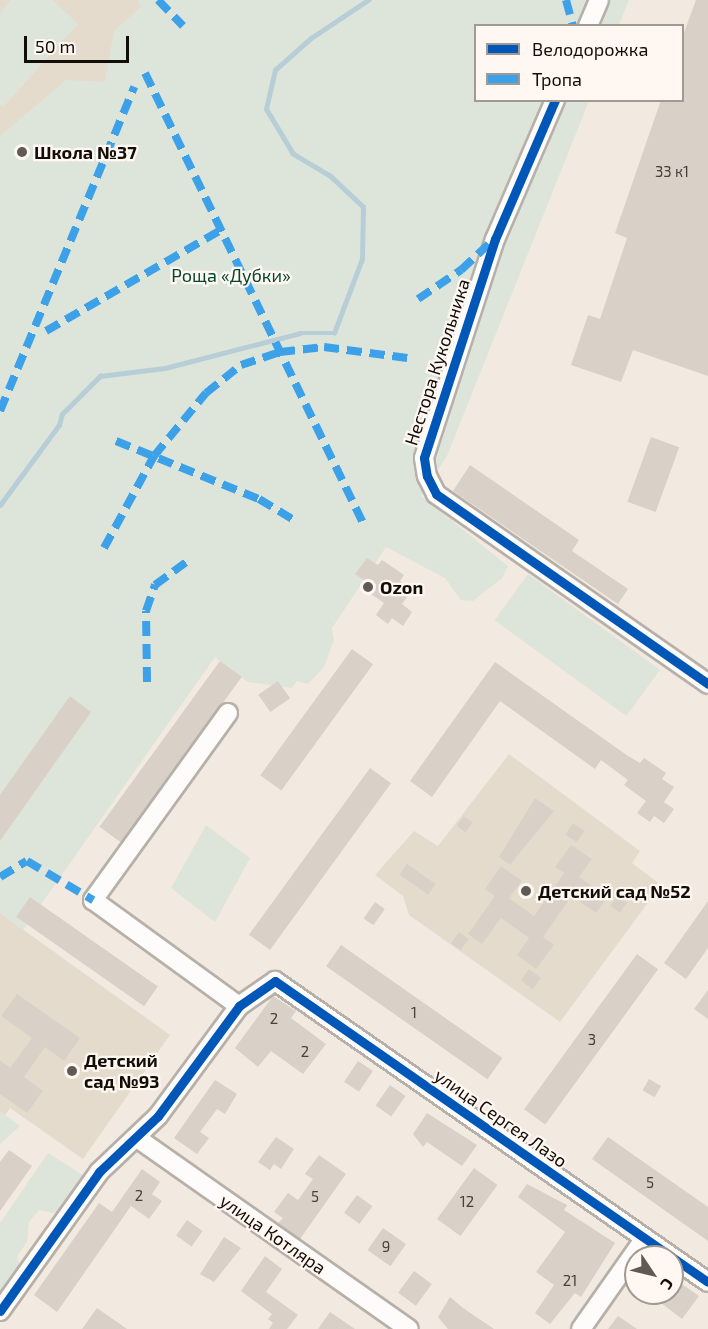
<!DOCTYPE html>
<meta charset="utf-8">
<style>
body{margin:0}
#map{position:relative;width:708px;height:1329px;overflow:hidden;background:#f2e9e0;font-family:"Exo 2",sans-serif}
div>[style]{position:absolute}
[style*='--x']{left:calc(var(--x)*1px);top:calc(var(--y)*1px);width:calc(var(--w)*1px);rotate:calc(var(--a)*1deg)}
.education>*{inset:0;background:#e5dbcd}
.green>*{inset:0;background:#dde5da;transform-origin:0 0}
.stream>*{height:4.5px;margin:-2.25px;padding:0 2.25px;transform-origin:2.25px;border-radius:2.25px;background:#b7ced6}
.building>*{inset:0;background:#d9d1c8;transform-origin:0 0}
.roads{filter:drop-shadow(2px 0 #b7b0a9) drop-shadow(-2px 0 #b7b0a9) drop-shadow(0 2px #b7b0a9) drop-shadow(0 -2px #b7b0a9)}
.minor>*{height:18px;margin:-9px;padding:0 9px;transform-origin:9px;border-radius:9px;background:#fdfcfa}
.quiet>*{height:8px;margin-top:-4px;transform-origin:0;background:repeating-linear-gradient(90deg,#3da1e9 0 15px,transparent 0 23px)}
.cycleway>*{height:9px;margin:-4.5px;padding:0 4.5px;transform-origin:4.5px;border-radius:4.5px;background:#0057b8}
.dots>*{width:16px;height:16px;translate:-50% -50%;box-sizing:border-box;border:3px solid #fff7f1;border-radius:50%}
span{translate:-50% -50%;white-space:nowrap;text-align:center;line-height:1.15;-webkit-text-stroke:4.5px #fff7f1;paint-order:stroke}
.number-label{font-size:15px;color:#48413b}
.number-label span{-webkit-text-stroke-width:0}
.poi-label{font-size:18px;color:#130d08;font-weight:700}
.left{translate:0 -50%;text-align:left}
.park-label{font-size:18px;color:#034630}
.street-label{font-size:18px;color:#130d08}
.legend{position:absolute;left:474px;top:24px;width:210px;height:78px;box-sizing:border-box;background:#fff7f1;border:2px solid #a19994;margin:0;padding:8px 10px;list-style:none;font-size:18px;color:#130d08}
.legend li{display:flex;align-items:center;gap:12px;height:30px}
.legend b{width:30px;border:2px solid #a19994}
.north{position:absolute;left:624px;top:1245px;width:60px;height:60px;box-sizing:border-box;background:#fff7f1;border:2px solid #a19994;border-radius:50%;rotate:125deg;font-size:16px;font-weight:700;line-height:24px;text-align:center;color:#130d08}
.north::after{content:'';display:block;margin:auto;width:21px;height:27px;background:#615a54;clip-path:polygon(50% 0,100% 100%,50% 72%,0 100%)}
.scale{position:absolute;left:24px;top:36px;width:105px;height:27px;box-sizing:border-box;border:3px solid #130d08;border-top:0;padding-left:8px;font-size:18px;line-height:21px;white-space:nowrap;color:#130d08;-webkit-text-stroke:4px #fff7f1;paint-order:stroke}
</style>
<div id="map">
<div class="education">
<div style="clip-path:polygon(0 0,138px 0,168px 31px,0 202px)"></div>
<div style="clip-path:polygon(509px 754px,640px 851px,632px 863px,661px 885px,560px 1022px,409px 915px,403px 896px,375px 875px,414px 831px,438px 846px)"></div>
<div style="clip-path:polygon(0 913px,170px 1035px,83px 1159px,10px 1108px,0 1122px)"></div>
</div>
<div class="green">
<div style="clip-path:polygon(11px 0,52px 0,78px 24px,3px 107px,0 104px,0 13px)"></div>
<div style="clip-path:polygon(138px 0,629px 0,619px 25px,476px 26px,476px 100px,589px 101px,447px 456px,421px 496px,508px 566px,502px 578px,473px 601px,461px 600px,445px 578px,386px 547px,332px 628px,334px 640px,324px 667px,308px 684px,297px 681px,292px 688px,248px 682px,215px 657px,23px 930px,0 913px,0 136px,66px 80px,105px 82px,114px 31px,141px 7px)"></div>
<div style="left:528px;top:574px;width:163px;height:57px;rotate:36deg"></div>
<div style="clip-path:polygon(206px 825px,250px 858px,215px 922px,171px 888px)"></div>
<div style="clip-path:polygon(0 1111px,20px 1126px,0 1144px)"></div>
<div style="clip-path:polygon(48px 1153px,84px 1176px,61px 1215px,39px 1210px,29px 1222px,27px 1242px,17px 1256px,20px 1265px,0 1291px,0 1223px)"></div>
</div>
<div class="stream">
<div style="--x:0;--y:505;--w:99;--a:-53.6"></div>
<div style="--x:59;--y:425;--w:11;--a:-75"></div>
<div style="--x:62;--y:414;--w:54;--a:-45"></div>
<div style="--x:100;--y:376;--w:65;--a:-7"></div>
<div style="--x:165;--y:368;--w:139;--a:-14.5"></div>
<div style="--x:300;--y:333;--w:34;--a:0"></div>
<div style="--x:334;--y:333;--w:79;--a:-69.3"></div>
<div style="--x:362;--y:259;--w:52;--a:-88.9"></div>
<div style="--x:363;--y:207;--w:45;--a:-136.8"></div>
<div style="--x:330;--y:176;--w:43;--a:-149.3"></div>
<div style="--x:293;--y:154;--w:52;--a:-121"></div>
<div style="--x:266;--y:109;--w:40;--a:-77"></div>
<div style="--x:275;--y:70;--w:48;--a:-41.6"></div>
<div style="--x:311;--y:38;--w:69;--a:-33.7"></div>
</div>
<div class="building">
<div style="clip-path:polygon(696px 0,708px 0,708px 376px,633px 350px,621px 382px,571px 365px,588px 315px,600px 319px,627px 238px,615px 233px,661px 100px,682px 100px,682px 38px)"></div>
<div style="left:651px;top:437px;width:30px;height:69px;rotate:20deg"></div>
<div style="clip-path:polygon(470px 465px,579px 540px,572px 551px,628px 589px,618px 604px,453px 491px)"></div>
<div style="clip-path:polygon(367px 558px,378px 565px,382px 560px,404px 575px,400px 581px,412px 590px,402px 604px,412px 612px,403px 626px,392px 618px,388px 624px,376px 615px,384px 603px,362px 588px,366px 582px,355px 574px)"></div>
<div style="left:352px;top:649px;width:26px;height:156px;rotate:36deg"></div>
<div style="left:220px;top:661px;width:27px;height:205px;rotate:36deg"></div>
<div style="clip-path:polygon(495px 662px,628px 756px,640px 763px,644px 758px,666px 773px,662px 779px,674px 787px,664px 802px,674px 809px,664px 823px,654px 816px,650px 822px,637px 813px,646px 801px,624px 785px,628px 780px,601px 760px,595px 769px,500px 701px,432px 797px,410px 781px)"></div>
<div style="left:278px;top:681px;width:21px;height:24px;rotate:55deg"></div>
<div style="clip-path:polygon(70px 696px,91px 712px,0 841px,0 795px)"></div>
<div style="left:370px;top:768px;width:26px;height:206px;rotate:36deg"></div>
<div style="clip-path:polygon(535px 798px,554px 811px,510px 865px,499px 857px)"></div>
<div style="left:464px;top:816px;width:11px;height:12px;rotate:38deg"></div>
<div style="left:573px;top:823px;width:14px;height:14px;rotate:34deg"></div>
<div style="clip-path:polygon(571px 845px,592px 859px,579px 877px,608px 897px,596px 913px,572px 896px,543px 937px,554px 945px,536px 969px,517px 955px,529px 938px,501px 918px,482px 944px,468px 934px,495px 896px,485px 889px,501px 866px,522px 881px,509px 898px,534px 916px,564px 873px,555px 867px)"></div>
<div style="left:407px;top:864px;width:35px;height:13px;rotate:35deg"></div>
<div style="left:617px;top:896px;width:12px;height:12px;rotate:35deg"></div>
<div style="left:30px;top:897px;width:156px;height:24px;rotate:35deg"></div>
<div style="clip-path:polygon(708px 901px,708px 948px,686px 979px,664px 963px)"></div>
<div style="left:375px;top:902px;width:12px;height:20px;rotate:35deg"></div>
<div style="left:459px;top:932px;width:12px;height:14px;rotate:35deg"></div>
<div style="left:341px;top:945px;width:197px;height:26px;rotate:35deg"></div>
<div style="left:637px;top:954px;width:26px;height:192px;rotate:36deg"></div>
<div style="left:529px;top:969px;width:15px;height:14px;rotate:37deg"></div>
<div style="clip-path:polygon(708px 990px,708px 1019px,694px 1009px)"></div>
<div style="clip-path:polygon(17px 994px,80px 1038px,64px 1061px,45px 1047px,24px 1077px,43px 1091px,27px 1113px,0 1094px,0 1060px,10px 1068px,32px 1038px,1px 1016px)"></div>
<div style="clip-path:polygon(273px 996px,296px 1011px,291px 1018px,326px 1044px,303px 1074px,271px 1051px,258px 1067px,235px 1048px)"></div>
<div style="left:358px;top:1061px;width:18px;height:25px;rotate:34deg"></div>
<div style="left:649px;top:1079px;width:14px;height:13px;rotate:30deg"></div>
<div style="clip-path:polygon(215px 1080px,237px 1094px,225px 1114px,217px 1109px,200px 1132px,209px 1138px,197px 1154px,174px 1138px)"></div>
<div style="left:390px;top:1085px;width:19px;height:25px;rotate:35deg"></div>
<div style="clip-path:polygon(427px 1113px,477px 1145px,462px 1166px,427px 1142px,423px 1147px,413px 1134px)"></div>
<div style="clip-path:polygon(276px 1137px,294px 1149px,281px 1169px,274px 1164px,270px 1170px,258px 1162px)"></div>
<div style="clip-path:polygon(608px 1137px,708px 1207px,708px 1241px,592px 1159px)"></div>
<div style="clip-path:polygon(9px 1150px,32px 1166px,0 1211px,0 1162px)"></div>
<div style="clip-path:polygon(319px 1155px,346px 1174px,300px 1239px,278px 1223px,283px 1218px,274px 1212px,288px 1193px,298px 1200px,313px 1179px,305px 1174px)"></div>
<div style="left:474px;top:1168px;width:29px;height:63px;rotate:36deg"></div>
<div style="clip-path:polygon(142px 1169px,160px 1182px,152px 1194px,162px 1201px,149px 1219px,131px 1206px,57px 1312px,34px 1295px,99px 1203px,112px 1212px)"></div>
<div style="clip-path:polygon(527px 1184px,567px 1205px,564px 1210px,615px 1243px,581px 1297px,575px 1293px,550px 1324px,535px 1313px,554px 1285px,536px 1272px,565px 1232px,518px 1197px)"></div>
<div style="left:357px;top:1195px;width:19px;height:22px;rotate:36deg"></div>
<div style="left:187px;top:1220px;width:19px;height:19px;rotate:35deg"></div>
<div style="left:383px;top:1228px;width:28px;height:27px;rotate:35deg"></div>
<div style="clip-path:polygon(224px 1237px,241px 1248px,214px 1282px,200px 1274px)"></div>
<div style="clip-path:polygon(265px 1256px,282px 1269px,266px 1292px,298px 1315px,287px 1329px,269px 1329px,273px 1323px,268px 1319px,272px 1314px,241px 1291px)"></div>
<div style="left:414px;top:1271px;width:22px;height:27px;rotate:36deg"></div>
<div style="clip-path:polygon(672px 1277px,699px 1296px,682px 1319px,648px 1293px,672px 1293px)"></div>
<div style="clip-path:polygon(450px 1297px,463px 1308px,494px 1329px,448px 1329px,438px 1317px)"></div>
<div style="clip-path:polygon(97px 1308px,127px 1329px,82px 1329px)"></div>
<div style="clip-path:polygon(330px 1312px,355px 1329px,318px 1329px)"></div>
<div style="clip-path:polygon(618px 1316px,637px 1329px,608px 1329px)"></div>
</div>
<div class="roads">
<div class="minor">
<div style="--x:588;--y:26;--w:28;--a:-67"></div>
<div style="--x:555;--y:100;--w:151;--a:113.3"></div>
<div style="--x:495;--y:239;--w:230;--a:108"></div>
<div style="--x:424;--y:458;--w:18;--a:81"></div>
<div style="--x:427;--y:476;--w:20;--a:63"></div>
<div style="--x:436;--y:494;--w:332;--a:34.9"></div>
<div style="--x:228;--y:713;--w:231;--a:125.8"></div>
<div style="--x:93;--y:900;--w:180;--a:36"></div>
<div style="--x:137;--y:1138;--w:332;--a:35.1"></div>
<div style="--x:0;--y:1311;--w:171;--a:-54.5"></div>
<div style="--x:99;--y:1172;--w:81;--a:-43.5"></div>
<div style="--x:158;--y:1116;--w:137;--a:-53.6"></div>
<div style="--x:239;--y:1006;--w:44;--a:-34.8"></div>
<div style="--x:275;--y:981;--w:527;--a:34.81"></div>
<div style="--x:581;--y:1329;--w:111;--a:-54.9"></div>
</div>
</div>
<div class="quiet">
<div style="--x:158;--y:0;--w:36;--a:46"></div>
<div style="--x:566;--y:0;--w:27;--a:75"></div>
<div style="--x:145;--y:73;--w:500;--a:64.15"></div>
<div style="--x:418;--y:299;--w:52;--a:-34"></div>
<div style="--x:461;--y:270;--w:41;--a:-43"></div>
<div style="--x:46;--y:331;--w:202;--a:-30"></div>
<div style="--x:0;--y:411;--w:351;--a:-67.5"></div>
<div style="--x:116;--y:441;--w:154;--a:22.1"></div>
<div style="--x:259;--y:499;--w:39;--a:31"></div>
<div style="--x:104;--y:548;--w:105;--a:-61.5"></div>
<div style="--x:154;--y:456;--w:82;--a:-50.5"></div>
<div style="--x:206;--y:393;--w:45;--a:-38.7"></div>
<div style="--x:241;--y:365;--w:41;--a:-18.4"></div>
<div style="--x:280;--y:352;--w:44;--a:-6.5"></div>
<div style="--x:324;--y:347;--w:84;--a:7.5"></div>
<div style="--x:147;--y:682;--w:71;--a:-90.8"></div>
<div style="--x:146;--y:611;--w:28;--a:-71"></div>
<div style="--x:155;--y:585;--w:42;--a:-36.3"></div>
<div style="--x:0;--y:877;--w:31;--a:-31"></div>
<div style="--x:27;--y:861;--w:77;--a:30.6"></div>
</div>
<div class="cycleway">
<div style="--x:555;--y:100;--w:151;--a:113.3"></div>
<div style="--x:495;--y:239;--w:230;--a:108"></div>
<div style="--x:424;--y:458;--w:18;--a:81"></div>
<div style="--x:427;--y:476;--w:20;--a:63"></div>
<div style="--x:436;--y:494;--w:332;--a:34.9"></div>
<div style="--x:0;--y:1311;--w:171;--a:-54.5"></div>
<div style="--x:99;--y:1172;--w:81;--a:-43.5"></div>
<div style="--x:158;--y:1116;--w:137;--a:-53.6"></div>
<div style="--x:239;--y:1006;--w:44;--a:-34.8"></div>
<div style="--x:275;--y:981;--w:527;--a:34.81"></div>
</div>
<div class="dots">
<div style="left:22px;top:152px;background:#615a54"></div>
<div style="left:368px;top:587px;background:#615a54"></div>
<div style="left:526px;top:891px;background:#615a54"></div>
<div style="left:72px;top:1071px;background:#615a54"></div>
</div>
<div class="number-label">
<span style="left:672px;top:172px">33 к1</span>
<span style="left:414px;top:1013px">1</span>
<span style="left:274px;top:1019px">2</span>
<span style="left:592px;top:1040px">3</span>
<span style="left:305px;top:1052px">2</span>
<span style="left:650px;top:1183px">5</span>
<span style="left:139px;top:1196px">2</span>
<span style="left:315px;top:1197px">5</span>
<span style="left:467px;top:1202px">12</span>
<span style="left:386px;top:1247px">9</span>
<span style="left:570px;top:1281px">21</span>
</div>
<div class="poi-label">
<span class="left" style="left:34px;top:152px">Школа №37</span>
<span class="left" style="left:380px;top:587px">Ozon</span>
<span class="left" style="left:538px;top:891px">Детский сад №52</span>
<span class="left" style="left:84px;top:1071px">Детский<br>сад №93</span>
</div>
<div class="park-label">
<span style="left:231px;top:275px">Роща «Дубки»</span>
</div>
<div class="street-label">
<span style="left:437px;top:362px;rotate:-72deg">Нестора Кукольника</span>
<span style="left:501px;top:1118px;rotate:35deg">улица Сергея Лазо</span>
<span style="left:273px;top:1234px;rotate:35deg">улица Котляра</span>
</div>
<ul class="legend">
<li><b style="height:8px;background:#0057b8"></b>Велодорожка</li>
<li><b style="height:8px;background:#3da1e9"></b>Тропа</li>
</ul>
<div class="north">С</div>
<div class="scale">50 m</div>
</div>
